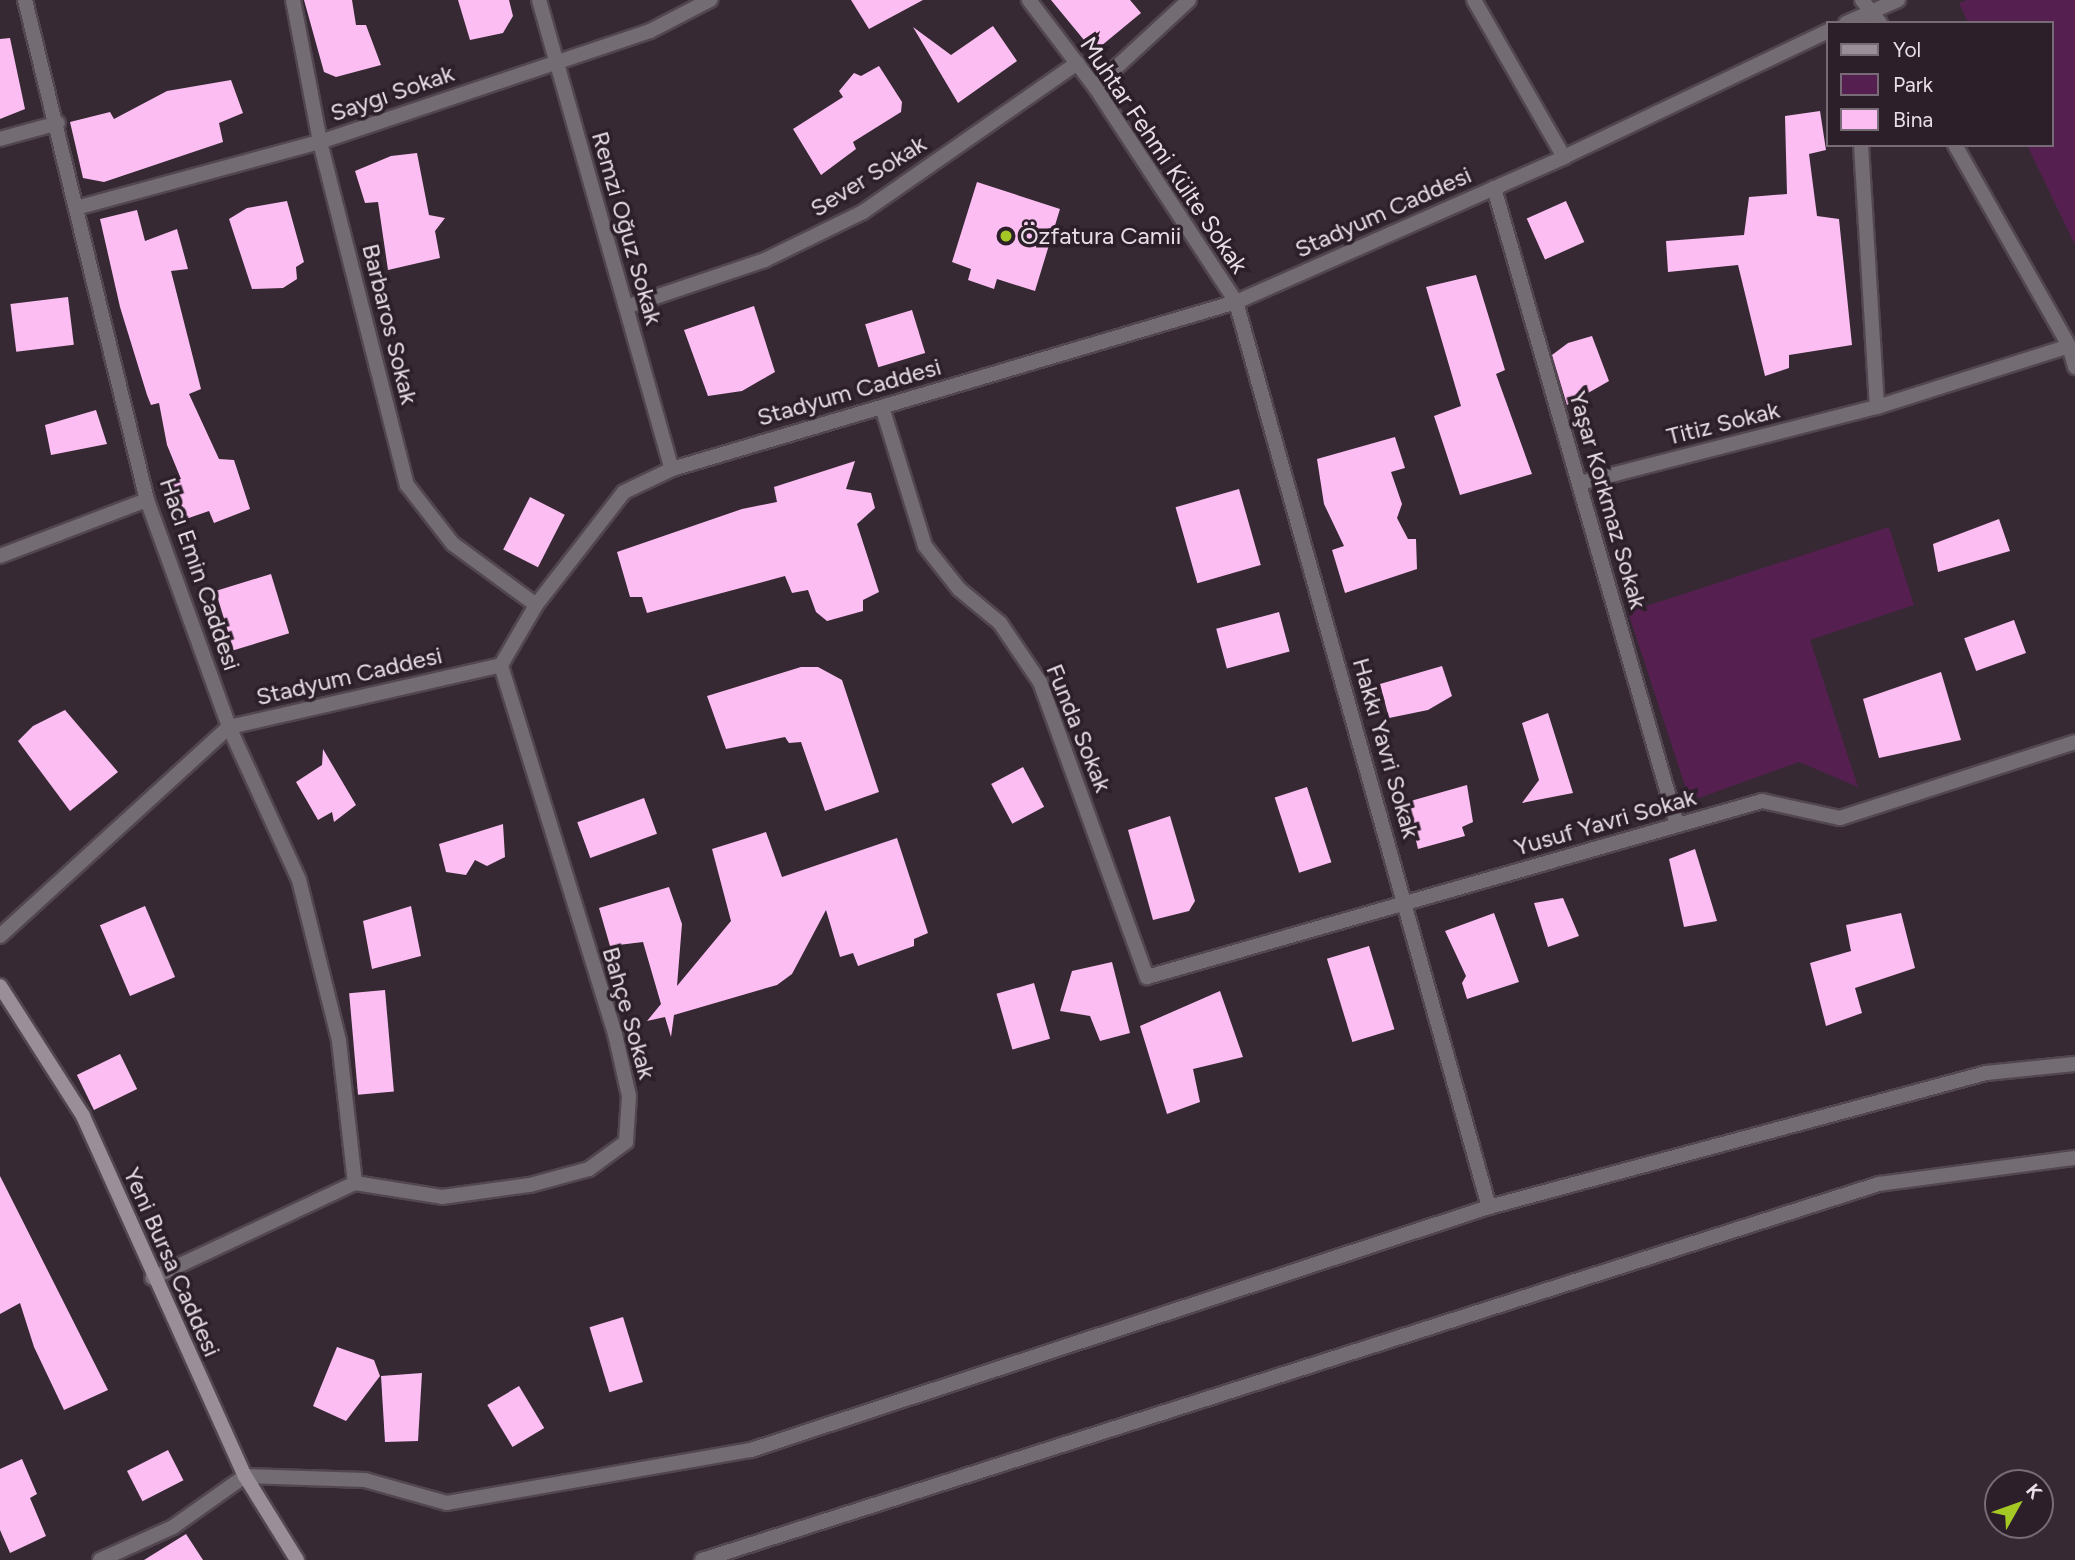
<!DOCTYPE html>
<meta charset="utf-8">
<style>
body{margin:0}
#map{position:relative;width:2075px;height:1560px;overflow:hidden;background:#362934;font-family:Figtree,sans-serif}
div>[style]{position:absolute}
[style*='--x']{left:calc(var(--x)*1px);top:calc(var(--y)*1px);width:calc(var(--w)*1px);rotate:calc(var(--a)*1deg)}
.green>*{inset:0;background:#55204f}
.building>*{inset:0;background:#fcbef2;transform-origin:0 0}
.roads{filter:drop-shadow(2px 0 #524650) drop-shadow(-2px 0 #524650) drop-shadow(0 2px #524650) drop-shadow(0 -2px #524650)}
.minor>*{height:14px;margin:-7px;padding:0 7px;transform-origin:7px;border-radius:7px;background:#736c72}
.tertiary>*{height:14px;margin:-7px;padding:0 7px;transform-origin:7px;border-radius:7px;background:#736c72}
.secondary>*{height:14px;margin:-7px;padding:0 7px;transform-origin:7px;border-radius:7px;background:#9a8f98}
.dots>*{width:19px;height:19px;translate:-50% -50%;box-sizing:border-box;border:4px solid #2c1f2a;border-radius:50%}
span{translate:-50% -50%;white-space:nowrap;text-align:center;line-height:1.15;-webkit-text-stroke:7px #2c1f2a;paint-order:stroke}
.street-label{font-size:24px;color:#e8dfe6}
.poi-label{font-size:24px;color:#e8dfe6}
.left{translate:0 -50%;text-align:left}
.legend{position:absolute;left:1826px;top:21px;width:228px;height:126px;box-sizing:border-box;background:#2c1f2a;border:2px solid #776c75;margin:0;padding:9px 12px;list-style:none;font-size:21px;color:#e8dfe6}
.legend li{display:flex;align-items:center;gap:14px;height:35px}
.legend b{width:35px;border:2px solid #776c75}
.north{position:absolute;left:1984px;top:1469px;width:70px;height:70px;box-sizing:border-box;background:#2c1f2a;border:2px solid #776c75;border-radius:50%;rotate:50deg;font-size:19px;font-weight:700;line-height:28px;text-align:center;color:#e8dfe6}
.north::after{content:'';display:block;margin:auto;width:24px;height:32px;background:#a5c824;clip-path:polygon(50% 0,100% 100%,50% 72%,0 100%)}
</style>
<div id="map">
<div class="green">
<div style="clip-path:polygon(1967px 0,2075px 0,2075px 245px,2027px 145px,2052px 145px,2052px 23px,1968px 23px,1959px 3px)"></div>
<div style="clip-path:polygon(1889px 527px,1914px 605px,1810px 640px,1858px 787px,1799px 762px,1699px 798px,1685px 786px,1628px 612px)"></div>
</div>
<div class="building">
<div style="clip-path:polygon(304px 0,352px 0,356px 25px,366px 25px,381px 65px,336px 77px,324px 72px)"></div>
<div style="clip-path:polygon(458px 0,509px 0,513px 16px,503px 33px,470px 40px)"></div>
<div style="clip-path:polygon(851px 0,923px 0,869px 29px)"></div>
<div style="clip-path:polygon(1051px 0,1130px 0,1141px 13px,1101px 46px,1084px 40px)"></div>
<div style="clip-path:polygon(993px 26px,1017px 61px,958px 103px,913px 27px,951px 55px)"></div>
<div style="clip-path:polygon(10px 38px,25px 109px,0 119px,0 39px)"></div>
<div style="clip-path:polygon(879px 66px,902px 102px,901px 112px,853px 142px,856px 149px,821px 175px,793px 129px,843px 97px,839px 91px,854px 73px,861px 76px)"></div>
<div style="clip-path:polygon(231px 80px,243px 113px,219px 123px,223px 142px,104px 182px,83px 178px,70px 122px,110px 112px,114px 119px,167px 91px)"></div>
<div style="clip-path:polygon(1820px 111px,1826px 150px,1809px 154px,1817px 216px,1839px 219px,1852px 345px,1789px 355px,1789px 368px,1765px 376px,1738px 265px,1668px 272px,1666px 241px,1744px 235px,1749px 197px,1787px 194px,1785px 116px)"></div>
<div style="clip-path:polygon(417px 153px,429px 215px,445px 218px,435px 231px,440px 258px,388px 270px,378px 202px,365px 203px,355px 171px,391px 156px)"></div>
<div style="clip-path:polygon(977px 182px,1060px 209px,1035px 291px,997px 279px,994px 289px,968px 280px,971px 269px,952px 262px)"></div>
<div style="clip-path:polygon(287px 201px,304px 262px,296px 267px,297px 279px,283px 288px,252px 289px,229px 219px,247px 208px)"></div>
<div style="left:1566px;top:201px;width:45px;height:43px;rotate:66deg"></div>
<div style="clip-path:polygon(137px 210px,145px 241px,177px 229px,188px 269px,171px 271px,201px 389px,189px 394px,219px 459px,234px 460px,250px 509px,214px 523px,209px 511px,180px 521px,170px 482px,181px 479px,167px 445px,159px 403px,151px 405px,147px 395px,120px 307px,100px 219px)"></div>
<div style="clip-path:polygon(1476px 275px,1505px 370px,1496px 374px,1532px 474px,1460px 495px,1434px 416px,1461px 406px,1426px 287px)"></div>
<div style="left:68px;top:297px;width:48px;height:58px;rotate:83deg"></div>
<div style="clip-path:polygon(754px 306px,775px 372px,742px 391px,708px 396px,684px 330px)"></div>
<div style="left:912px;top:310px;width:45px;height:49px;rotate:73deg"></div>
<div style="clip-path:polygon(1592px 336px,1609px 381px,1567px 405px,1552px 355px,1568px 343px)"></div>
<div style="clip-path:polygon(96px 410px,107px 444px,51px 455px,45px 425px)"></div>
<div style="clip-path:polygon(1395px 437px,1405px 468px,1391px 472px,1402px 504px,1397px 518px,1408px 539px,1416px 539px,1417px 569px,1345px 593px,1332px 550px,1344px 546px,1324px 504px,1317px 459px)"></div>
<div style="clip-path:polygon(855px 461px,846px 489px,871px 493px,875px 508px,857px 524px,879px 592px,863px 600px,863px 611px,827px 621px,816px 612px,808px 590px,792px 593px,785px 576px,647px 613px,642px 597px,630px 597px,617px 552px,742px 509px,777px 502px,774px 487px)"></div>
<div style="left:1239px;top:489px;width:79px;height:66px;rotate:74deg"></div>
<div style="left:530px;top:497px;width:39px;height:59px;rotate:27deg"></div>
<div style="clip-path:polygon(1999px 519px,2010px 551px,1938px 572px,1933px 544px)"></div>
<div style="left:271px;top:574px;width:62px;height:58px;rotate:73deg"></div>
<div style="left:1279px;top:612px;width:41px;height:65px;rotate:75deg"></div>
<div style="left:2014px;top:620px;width:35px;height:53px;rotate:70deg"></div>
<div style="clip-path:polygon(1442px 666px,1452px 696px,1428px 710px,1389px 718px,1380px 684px)"></div>
<div style="clip-path:polygon(801px 667px,818px 667px,842px 680px,879px 792px,825px 811px,801px 742px,789px 743px,785px 737px,726px 749px,707px 696px)"></div>
<div style="clip-path:polygon(1941px 672px,1961px 740px,1879px 758px,1863px 699px)"></div>
<div style="clip-path:polygon(65px 710px,118px 772px,70px 811px,18px 741px,33px 726px)"></div>
<div style="clip-path:polygon(1548px 713px,1573px 793px,1522px 803px,1539px 780px,1522px 723px)"></div>
<div style="clip-path:polygon(323px 749px,356px 805px,334px 822px,332px 812px,318px 820px,296px 782px,322px 765px)"></div>
<div style="left:1023px;top:767px;width:45px;height:36px;rotate:62deg"></div>
<div style="clip-path:polygon(1467px 785px,1473px 822px,1462px 827px,1465px 836px,1418px 849px,1407px 802px)"></div>
<div style="left:1307px;top:787px;width:79px;height:34px;rotate:72deg"></div>
<div style="left:644px;top:798px;width:38px;height:71px;rotate:70deg"></div>
<div style="clip-path:polygon(1170px 816px,1195px 901px,1189px 911px,1153px 920px,1128px 830px)"></div>
<div style="clip-path:polygon(503px 824px,505px 857px,487px 866px,475px 860px,466px 875px,446px 872px,439px 844px)"></div>
<div style="clip-path:polygon(766px 832px,782px 877px,897px 838px,928px 933px,914px 939px,914px 946px,858px 966px,853px 953px,840px 957px,826px 910px,792px 974px,777px 985px,674px 1015px,671px 1037px,665px 1017px,647px 1021px,661px 1004px,643px 942px,610px 946px,599px 908px,669px 887px,682px 924px,677px 986px,731px 921px,712px 849px)"></div>
<div style="clip-path:polygon(1695px 849px,1717px 921px,1684px 927px,1669px 859px)"></div>
<div style="clip-path:polygon(1563px 898px,1579px 936px,1548px 947px,1534px 903px)"></div>
<div style="left:145px;top:906px;width:77px;height:49px;rotate:67deg"></div>
<div style="clip-path:polygon(411px 906px,421px 956px,372px 969px,363px 921px)"></div>
<div style="clip-path:polygon(1494px 913px,1519px 982px,1467px 999px,1462px 983px,1466px 976px,1445px 931px)"></div>
<div style="clip-path:polygon(1901px 913px,1915px 968px,1855px 988px,1862px 1013px,1826px 1026px,1810px 963px,1851px 951px,1846px 925px)"></div>
<div style="left:1369px;top:946px;width:87px;height:44px;rotate:73deg"></div>
<div style="clip-path:polygon(1112px 962px,1130px 1033px,1100px 1041px,1090px 1016px,1060px 1011px,1072px 971px)"></div>
<div style="left:1034px;top:983px;width:58px;height:39px;rotate:74deg"></div>
<div style="left:385px;top:990px;width:102px;height:36px;rotate:85deg"></div>
<div style="clip-path:polygon(1220px 991px,1243px 1057px,1193px 1069px,1200px 1102px,1167px 1114px,1140px 1026px)"></div>
<div style="left:120px;top:1054px;width:39px;height:48px;rotate:64deg"></div>
<div style="clip-path:polygon(0 1176px,108px 1390px,64px 1410px,34px 1347px,20px 1303px,0 1314px)"></div>
<div style="left:623px;top:1317px;width:68px;height:35px;rotate:73deg"></div>
<div style="clip-path:polygon(337px 1347px,374px 1360px,380px 1376px,346px 1421px,313px 1406px)"></div>
<div style="clip-path:polygon(422px 1373px,418px 1441px,385px 1442px,381px 1376px)"></div>
<div style="left:519px;top:1386px;width:49px;height:37px;rotate:59deg"></div>
<div style="left:168px;top:1450px;width:34px;height:46px;rotate:63deg"></div>
<div style="clip-path:polygon(22px 1459px,37px 1494px,30px 1498px,46px 1536px,10px 1553px,0 1530px,0 1469px)"></div>
<div style="clip-path:polygon(186px 1534px,203px 1560px,144px 1560px)"></div>
</div>
<div class="roads">
<div class="minor">
<div style="--x:25;--y:0;--w:515;--a:76.29"></div>
<div style="--x:147;--y:500;--w:241;--a:70.1"></div>
<div style="--x:229;--y:727;--w:168;--a:65.4"></div>
<div style="--x:299;--y:880;--w:166;--a:76"></div>
<div style="--x:339;--y:1041;--w:143;--a:83.6"></div>
<div style="--x:355;--y:1183;--w:224;--a:154.9"></div>
<div style="--x:293;--y:0;--w:145;--a:79.2"></div>
<div style="--x:320;--y:142;--w:354;--a:75.8"></div>
<div style="--x:407;--y:485;--w:75;--a:52.1"></div>
<div style="--x:453;--y:544;--w:103;--a:36.3"></div>
<div style="--x:539;--y:0;--w:487;--a:74.2"></div>
<div style="--x:1029;--y:0;--w:109;--a:52.8"></div>
<div style="--x:1095;--y:87;--w:257;--a:56.7"></div>
<div style="--x:1236;--y:302;--w:940;--a:74.38"></div>
<div style="--x:1474;--y:0;--w:181;--a:60.2"></div>
<div style="--x:1862;--y:0;--w:29;--a:52"></div>
<div style="--x:1095;--y:87;--w:128;--a:-42.8"></div>
<div style="--x:0;--y:139;--w:60;--a:-15.4"></div>
<div style="--x:1861;--y:145;--w:262;--a:86.5"></div>
<div style="--x:1955;--y:145;--w:231;--a:60.4"></div>
<div style="--x:2069;--y:346;--w:22;--a:74"></div>
<div style="--x:1494;--y:188;--w:663;--a:73.97"></div>
<div style="--x:80;--y:207;--w:249;--a:-15.2"></div>
<div style="--x:320;--y:142;--w:348;--a:-18.6"></div>
<div style="--x:650;--y:31;--w:68;--a:-27.3"></div>
<div style="--x:626;--y:307;--w:147;--a:-18.7"></div>
<div style="--x:765;--y:260;--w:109;--a:-26.1"></div>
<div style="--x:863;--y:212;--w:261;--a:-34.8"></div>
<div style="--x:882;--y:407;--w:145;--a:72.8"></div>
<div style="--x:925;--y:546;--w:55;--a:51.7"></div>
<div style="--x:959;--y:589;--w:53;--a:39.7"></div>
<div style="--x:1000;--y:623;--w:71;--a:55.9"></div>
<div style="--x:1040;--y:682;--w:314;--a:70.1"></div>
<div style="--x:1147;--y:977;--w:640;--a:-15.97"></div>
<div style="--x:1762;--y:801;--w:80;--a:12.3"></div>
<div style="--x:1840;--y:818;--w:247;--a:-17.9"></div>
<div style="--x:1580;--y:483;--w:307;--a:-14.4"></div>
<div style="--x:1877;--y:407;--w:201;--a:-17.6"></div>
<div style="--x:0;--y:556;--w:157;--a:-20.9"></div>
<div style="--x:355;--y:1183;--w:88;--a:9.1"></div>
<div style="--x:442;--y:1197;--w:89;--a:-7.8"></div>
<div style="--x:530;--y:1185;--w:61;--a:-15.2"></div>
<div style="--x:589;--y:1169;--w:46;--a:-36.1"></div>
<div style="--x:626;--y:1142;--w:46;--a:-86.3"></div>
<div style="--x:629;--y:1096;--w:64;--a:-102.7"></div>
<div style="--x:615;--y:1034;--w:386;--a:-107.2"></div>
<div style="--x:100;--y:1560;--w:80;--a:-24.3"></div>
<div style="--x:173;--y:1527;--w:88;--a:-35.3"></div>
<div style="--x:245;--y:1476;--w:120;--a:1.9"></div>
<div style="--x:365;--y:1480;--w:85;--a:15.7"></div>
<div style="--x:447;--y:1503;--w:309;--a:-9.9"></div>
<div style="--x:751;--y:1450;--w:777;--a:-18.23"></div>
<div style="--x:1489;--y:1207;--w:515;--a:-15.09"></div>
<div style="--x:1986;--y:1073;--w:89;--a:-5.8"></div>
<div style="--x:702;--y:1560;--w:1236;--a:-17.72"></div>
<div style="--x:1879;--y:1184;--w:198;--a:-7.6"></div>
</div>
<div class="tertiary">
<div style="--x:1846;--y:23;--w:57;--a:-23.9"></div>
<div style="--x:0;--y:936;--w:310;--a:-42.4"></div>
<div style="--x:229;--y:727;--w:279;--a:-12.8"></div>
<div style="--x:501;--y:665;--w:69;--a:-59.7"></div>
<div style="--x:536;--y:605;--w:143;--a:-52.1"></div>
<div style="--x:624;--y:492;--w:53;--a:-25.6"></div>
<div style="--x:672;--y:469;--w:588;--a:-16.49"></div>
<div style="--x:1236;--y:302;--w:359;--a:-23.8"></div>
<div style="--x:1564;--y:157;--w:293;--a:-25.5"></div>
</div>
<div class="secondary">
<div style="--x:0;--y:986;--w:154;--a:57.4"></div>
<div style="--x:83;--y:1116;--w:395;--a:65.8"></div>
<div style="--x:245;--y:1476;--w:99;--a:58.2"></div>
</div>
</div>
<div class="dots">
<div style="left:1006px;top:236px;background:#a5c824"></div>
</div>
<div class="street-label">
<span style="left:392px;top:93px;rotate:-19deg">Saygı Sokak</span>
<span style="left:1164px;top:155px;rotate:56deg">Muhtar Fehmi Külte Sokak</span>
<span style="left:868px;top:176px;rotate:-32deg">Sever Sokak</span>
<span style="left:1383px;top:212px;rotate:-24deg">Stadyum Caddesi</span>
<span style="left:627px;top:228px;rotate:74deg">Remzi Oğuz Sokak</span>
<span style="left:390px;top:324px;rotate:76deg">Barbaros Sokak</span>
<span style="left:849px;top:392px;rotate:-16deg">Stadyum Caddesi</span>
<span style="left:1723px;top:423px;rotate:-14deg">Titiz Sokak</span>
<span style="left:1608px;top:500px;rotate:74deg">Yaşar Korkmaz Sokak</span>
<span style="left:200px;top:574px;rotate:71deg">Hacı Emin Caddesi</span>
<span style="left:349px;top:676px;rotate:-13deg">Stadyum Caddesi</span>
<span style="left:1079px;top:728px;rotate:68deg">Funda Sokak</span>
<span style="left:1386px;top:748px;rotate:74deg">Hakkı Yavri Sokak</span>
<span style="left:1605px;top:822px;rotate:-16deg">Yusuf Yavri Sokak</span>
<span style="left:629px;top:1013px;rotate:74deg">Bahçe Sokak</span>
<span style="left:172px;top:1262px;rotate:66deg">Yeni Bursa Caddesi</span>
</div>
<div class="poi-label">
<span class="left" style="left:1020px;top:236px">Özfatura Camii</span>
</div>
<ul class="legend">
<li><b style="height:9px;background:#9a8f98"></b>Yol</li>
<li><b style="height:19px;background:#55204f"></b>Park</li>
<li><b style="height:19px;background:#fcbef2"></b>Bina</li>
</ul>
<div class="north">K</div>
</div>
